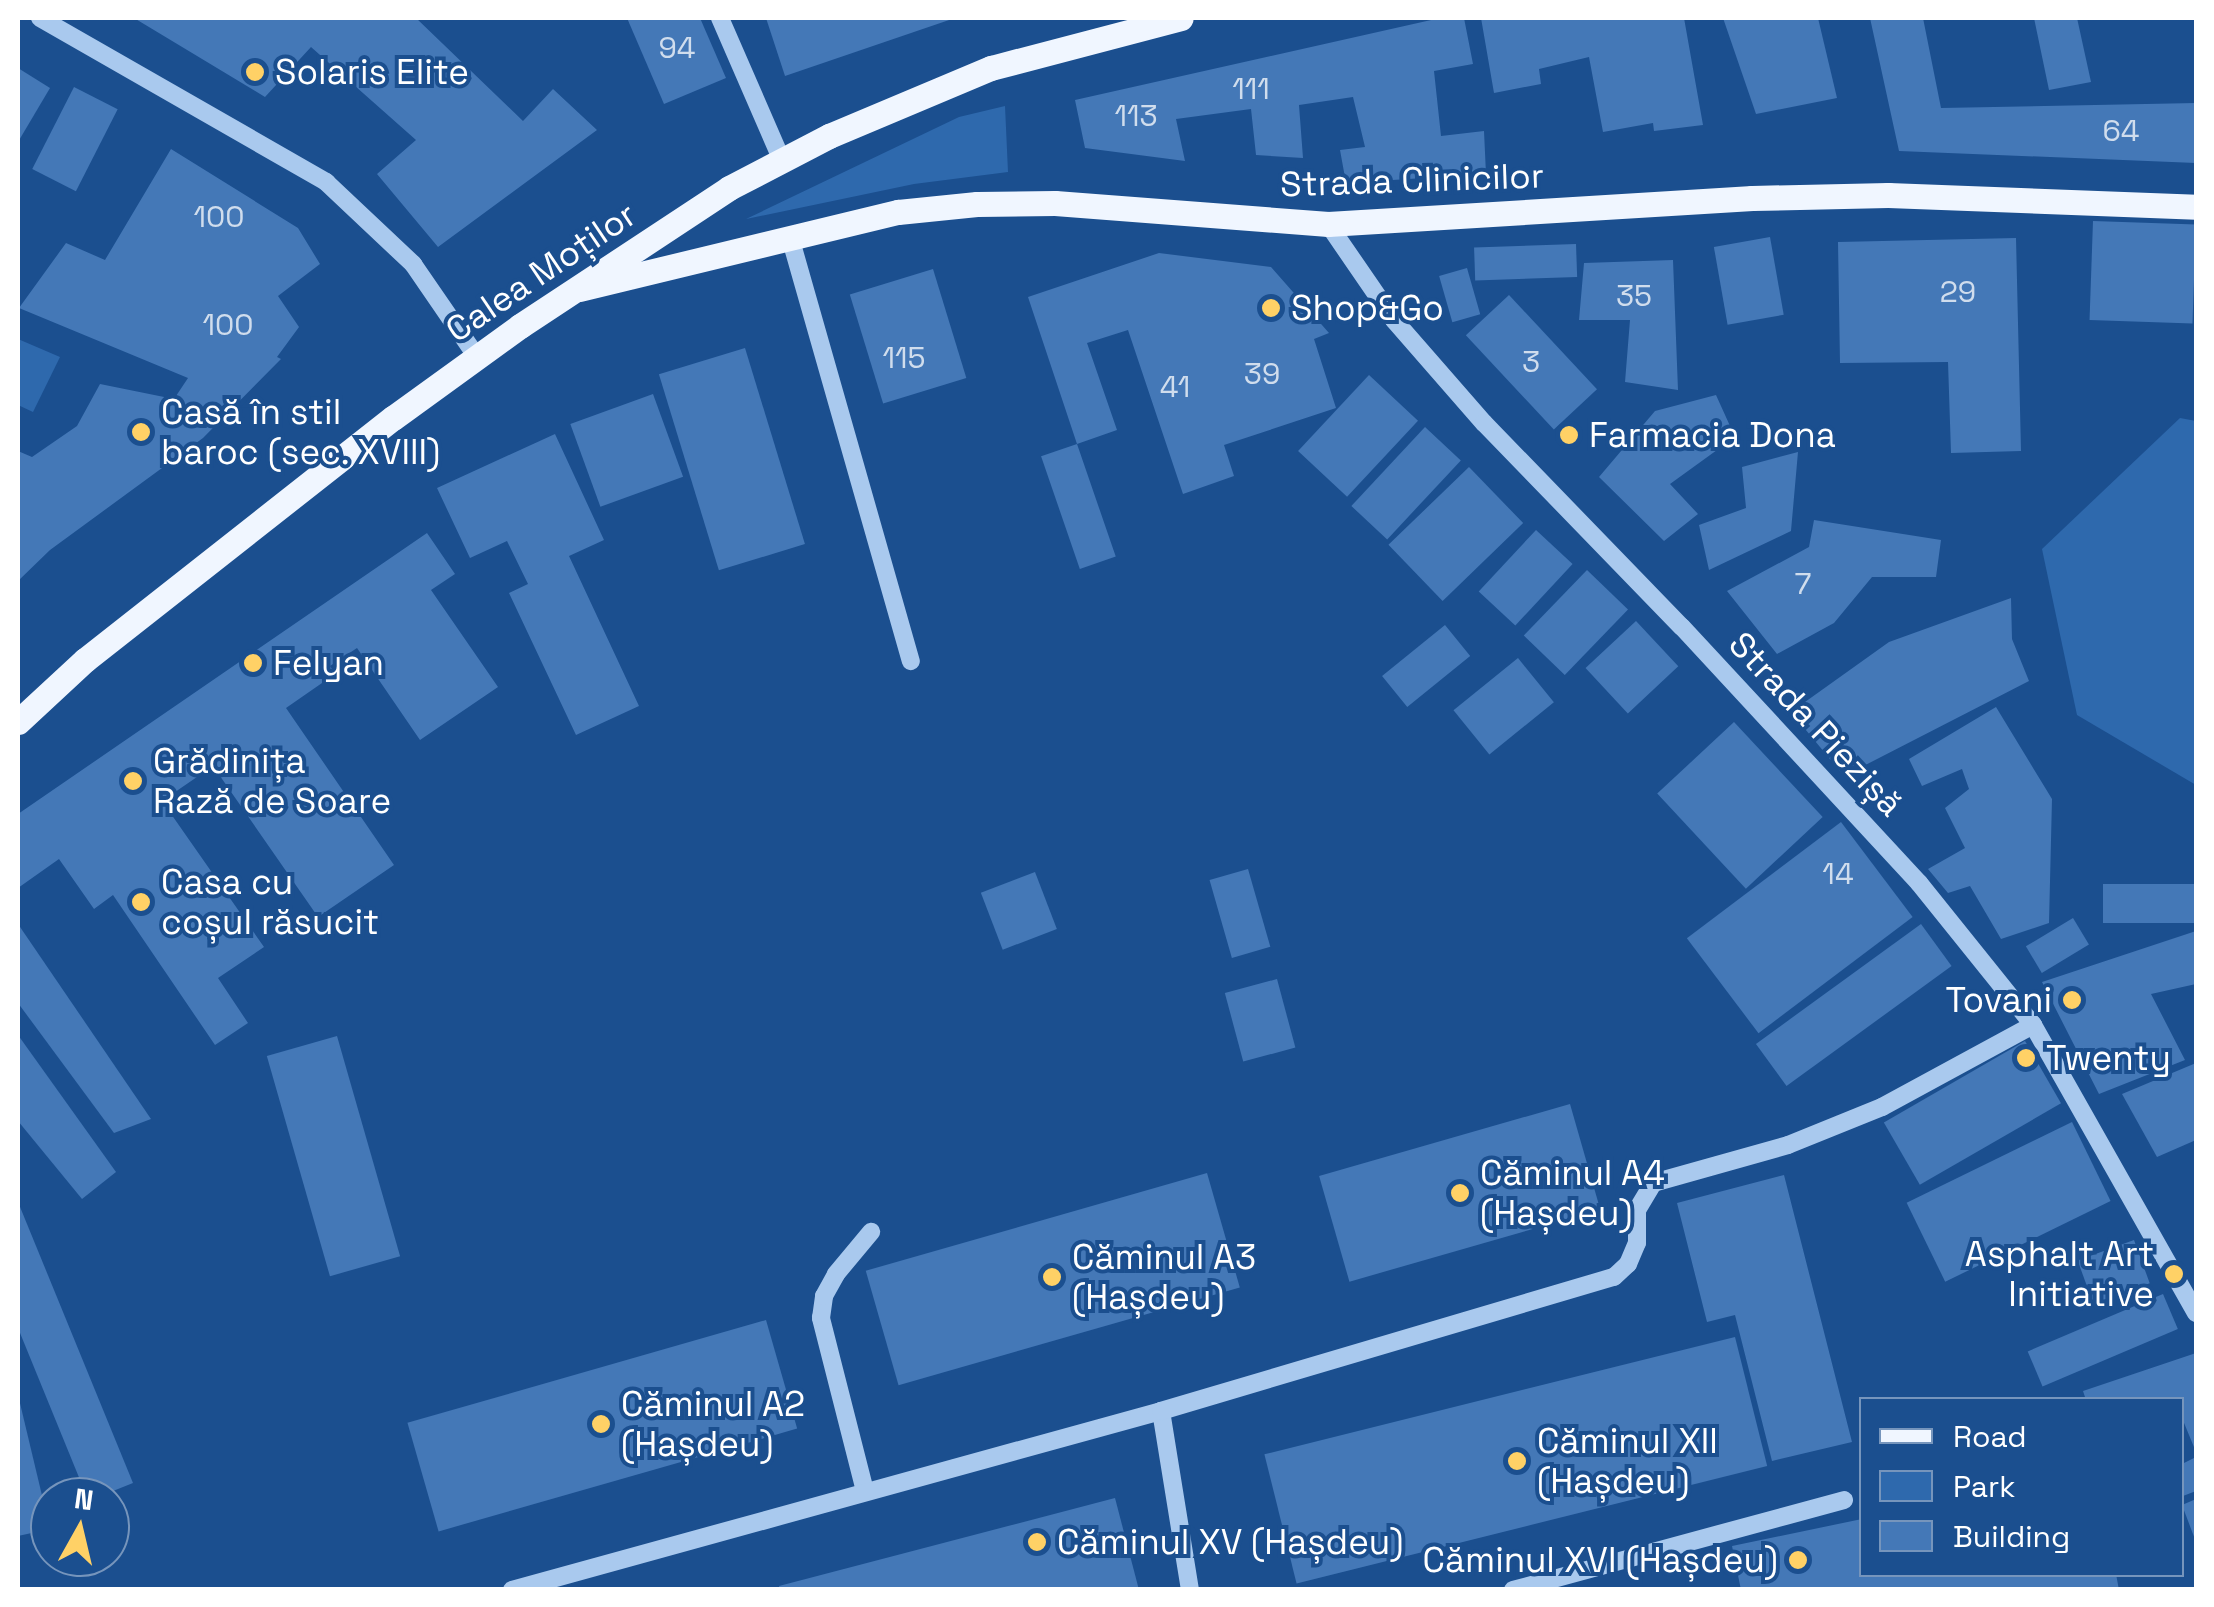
<!DOCTYPE html>
<meta charset="utf-8">
<style>
body{margin:0}
#map{position:relative;width:2214px;height:1607px;overflow:hidden;background:#1b4f8f;font-family:"Space Grotesk",sans-serif}
div>[style]{position:absolute}
[style*='--x']{left:calc(var(--x)*1px);top:calc(var(--y)*1px);width:calc(var(--w)*1px);rotate:calc(var(--a)*1deg)}
.green>*{inset:0;background:#2e69ad}
.building>*{inset:0;background:#4478b7;transform-origin:0 0}
.minor>*{height:18px;margin:-9px;padding:0 9px;transform-origin:9px;border-radius:9px;background:#a9c9ee}
.major>*{height:25px;margin:-12.5px;padding:0 12.5px;transform-origin:12.5px;border-radius:12.5px;background:#f0f6ff}
.dots>*{width:28px;height:28px;translate:-50% -50%;box-sizing:border-box;border:5px solid #1b4f8f;border-radius:50%}
span{translate:-50% -50%;white-space:nowrap;text-align:center;line-height:1.15;-webkit-text-stroke:8px #1b4f8f;paint-order:stroke}
.number-label{font-size:30px;color:#d0dded}
.number-label span{-webkit-text-stroke-width:0}
.poi-label{font-size:35px;color:#fff}
.left{translate:0 -50%;text-align:left}
.right{translate:-100% -50%;text-align:right}
.street-label{font-size:35px;color:#fff}
.frame{position:absolute;inset:0;border:20px solid #fff;pointer-events:none}
.legend{position:absolute;left:1859px;top:1397px;width:325px;height:180px;box-sizing:border-box;background:#1b4f8f;border:2px solid #7695bc;margin:0;padding:12px 18px;list-style:none;font-size:30px;color:#fff}
.legend li{display:flex;align-items:center;gap:20px;height:50px}
.legend b{width:50px;border:2px solid #7695bc}
.north{position:absolute;left:30px;top:1477px;width:100px;height:100px;box-sizing:border-box;background:#1b4f8f;border:2px solid #7695bc;border-radius:50%;rotate:8deg;font-size:28px;font-weight:700;line-height:40px;text-align:center;color:#fff}
.north::after{content:'';display:block;margin:auto;width:35px;height:45px;background:#ffd166;clip-path:polygon(50% 0,100% 100%,50% 72%,0 100%)}
</style>
<div id="map">
<div class="green">
<div style="clip-path:polygon(1005px 106px,1008px 172px,914px 184px,746px 219px,959px 117px)"></div>
<div style="clip-path:polygon(18px 339px,60px 357px,33px 412px,18px 405px)"></div>
<div style="clip-path:polygon(2180px 418px,2196px 421px,2196px 785px,2077px 715px,2042px 549px)"></div>
</div>
<div class="building">
<div style="clip-path:polygon(134px 18px,416px 18px,523px 121px,553px 89px,597px 130px,438px 247px,377px 174px,416px 140px,311px 47px,265px 97px)"></div>
<div style="clip-path:polygon(627px 18px,700px 18px,726px 78px,664px 104px)"></div>
<div style="clip-path:polygon(766px 18px,955px 18px,785px 76px)"></div>
<div style="clip-path:polygon(1440px 18px,1464px 18px,1473px 64px,1434px 71px,1441px 136px,1484px 131px,1486px 174px,1346px 183px,1340px 150px,1365px 147px,1353px 97px,1299px 105px,1303px 158px,1256px 155px,1251px 109px,1176px 119px,1185px 161px,1085px 148px,1075px 100px)"></div>
<div style="clip-path:polygon(1481px 18px,1684px 18px,1703px 125px,1654px 131px,1653px 123px,1603px 132px,1589px 57px,1539px 69px,1541px 84px,1494px 93px)"></div>
<div style="clip-path:polygon(1723px 18px,1818px 18px,1837px 98px,1756px 114px)"></div>
<div style="clip-path:polygon(1870px 18px,1923px 18px,1941px 108px,2196px 103px,2196px 163px,1899px 151px)"></div>
<div style="clip-path:polygon(2034px 18px,2077px 18px,2091px 82px,2049px 90px)"></div>
<div style="clip-path:polygon(18px 68px,50px 88px,18px 142px)"></div>
<div style="left:74px;top:87px;width:49px;height:92px;rotate:27deg"></div>
<div style="clip-path:polygon(171px 149px,298px 228px,320px 264px,278px 296px,299px 327px,277px 357px,281px 359px,203px 438px,50px 550px,18px 581px,18px 451px,32px 457px,77px 426px,100px 384px,174px 399px,188px 378px,19px 308px,66px 243px,105px 260px)"></div>
<div style="left:2093px;top:221px;width:103px;height:99px;rotate:2deg"></div>
<div style="left:1770px;top:237px;width:79px;height:57px;rotate:80deg"></div>
<div style="clip-path:polygon(2016px 238px,2021px 451px,1951px 453px,1948px 362px,1840px 363px,1838px 242px)"></div>
<div style="left:1576px;top:244px;width:33px;height:102px;rotate:88deg"></div>
<div style="clip-path:polygon(1159px 253px,1271px 267px,1329px 333px,1314px 339px,1336px 408px,1224px 445px,1234px 476px,1183px 494px,1128px 330px,1087px 343px,1117px 430px,1077px 444px,1028px 297px)"></div>
<div style="clip-path:polygon(1673px 260px,1678px 390px,1625px 382px,1630px 320px,1579px 320px,1584px 263px)"></div>
<div style="left:1467px;top:268px;width:48px;height:29px;rotate:74deg"></div>
<div style="left:933px;top:269px;width:114px;height:87px;rotate:73deg"></div>
<div style="left:1509px;top:295px;width:129px;height:59px;rotate:47deg"></div>
<div style="left:745px;top:348px;width:205px;height:90px;rotate:73deg"></div>
<div style="left:1369px;top:375px;width:67px;height:104px;rotate:43deg"></div>
<div style="left:653px;top:394px;width:88px;height:88px;rotate:70deg"></div>
<div style="clip-path:polygon(1716px 395px,1735px 437px,1670px 484px,1698px 514px,1664px 541px,1599px 477px,1655px 411px)"></div>
<div style="left:1425px;top:427px;width:49px;height:108px;rotate:43deg"></div>
<div style="clip-path:polygon(555px 434px,604px 540px,569px 556px,639px 706px,576px 735px,509px 593px,528px 584px,507px 541px,470px 558px,437px 488px)"></div>
<div style="left:1077px;top:444px;width:119px;height:38px;rotate:71deg"></div>
<div style="clip-path:polygon(1798px 452px,1791px 531px,1709px 570px,1699px 525px,1746px 508px,1742px 467px)"></div>
<div style="left:1469px;top:467px;width:78px;height:112px;rotate:46deg"></div>
<div style="clip-path:polygon(1814px 520px,1941px 540px,1936px 577px,1872px 577px,1834px 623px,1777px 654px,1727px 591px,1809px 547px)"></div>
<div style="left:1536px;top:530px;width:50px;height:84px;rotate:43deg"></div>
<div style="clip-path:polygon(427px 533px,455px 574px,431px 590px,498px 687px,420px 740px,357px 648px,330px 666px,335px 674px,286px 708px,394px 865px,318px 917px,213px 766px,162px 801px,264px 947px,218px 978px,248px 1023px,215px 1045px,113px 895px,94px 909px,59px 859px,18px 888px,18px 814px)"></div>
<div style="left:1587px;top:570px;width:57px;height:91px;rotate:44deg"></div>
<div style="clip-path:polygon(2011px 598px,2012px 639px,2029px 681px,1844px 776px,1791px 712px,1889px 642px)"></div>
<div style="left:1636px;top:621px;width:62px;height:69px;rotate:47deg"></div>
<div style="left:1445px;top:625px;width:40px;height:81px;rotate:51deg"></div>
<div style="left:1518px;top:658px;width:57px;height:83px;rotate:51deg"></div>
<div style="clip-path:polygon(1996px 707px,2052px 799px,2049px 923px,2001px 939px,1970px 886px,1948px 893px,1928px 869px,1965px 848px,1945px 808px,1969px 789px,1962px 769px,1922px 786px,1909px 759px)"></div>
<div style="left:1734px;top:722px;width:130px;height:105px;rotate:47deg"></div>
<div style="left:1841px;top:822px;width:119px;height:193px;rotate:53deg"></div>
<div style="left:1248px;top:869px;width:81px;height:40px;rotate:74deg"></div>
<div style="left:1035px;top:872px;width:61px;height:58px;rotate:69deg"></div>
<div style="left:2196px;top:884px;width:39px;height:93px;rotate:90deg"></div>
<div style="left:2073px;top:918px;width:31px;height:55px;rotate:59deg"></div>
<div style="clip-path:polygon(18px 924px,151px 1119px,114px 1133px,18px 1003px)"></div>
<div style="left:1921px;top:924px;width:52px;height:204px;rotate:54deg"></div>
<div style="clip-path:polygon(2196px 931px,2196px 984px,2151px 994px,2185px 1060px,2099px 1094px,2042px 982px)"></div>
<div style="left:1277px;top:979px;width:71px;height:54px;rotate:75deg"></div>
<div style="clip-path:polygon(18px 1035px,116px 1172px,82px 1199px,18px 1121px)"></div>
<div style="left:337px;top:1036px;width:229px;height:73px;rotate:74deg"></div>
<div style="left:2025px;top:1041px;width:72px;height:163px;rotate:60deg"></div>
<div style="clip-path:polygon(2196px 1063px,2196px 1140px,2157px 1157px,2122px 1094px)"></div>
<div style="left:1570px;top:1104px;width:110px;height:261px;rotate:74deg"></div>
<div style="left:2072px;top:1122px;width:88px;height:184px;rotate:64deg"></div>
<div style="left:1207px;top:1173px;width:119px;height:355px;rotate:74deg"></div>
<div style="clip-path:polygon(1784px 1175px,1852px 1442px,1772px 1461px,1735px 1315px,1707px 1322px,1677px 1203px)"></div>
<div style="clip-path:polygon(18px 1202px,133px 1483px,98px 1497px,87px 1497px,18px 1328px)"></div>
<div style="left:2134px;top:1240px;width:46px;height:60px;rotate:70deg"></div>
<div style="left:2163px;top:1294px;width:38px;height:147px;rotate:67deg"></div>
<div style="left:766px;top:1320px;width:113px;height:373px;rotate:74deg"></div>
<div style="left:1735px;top:1337px;width:133px;height:485px;rotate:76deg"></div>
<div style="clip-path:polygon(2196px 1353px,2196px 1452px,2182px 1418px,2182px 1400px,2086px 1400px,2083px 1391px)"></div>
<div style="clip-path:polygon(19px 1399px,50px 1529px,18px 1536px,18px 1399px)"></div>
<div style="clip-path:polygon(2196px 1457px,2196px 1491px,2183px 1496px,2182px 1464px)"></div>
<div style="clip-path:polygon(1115px 1498px,1139px 1590px,780px 1590px,779px 1586px)"></div>
<div style="clip-path:polygon(2196px 1499px,2196px 1542px,2182px 1505px)"></div>
<div style="clip-path:polygon(1862px 1519px,1862px 1574px,2116px 1574px,2119px 1590px,1741px 1590px,1732px 1546px)"></div>
</div>
<div class="minor">
<div style="--x:40;--y:18;--w:330;--a:29.8"></div>
<div style="--x:326;--y:182;--w:120;--a:43.3"></div>
<div style="--x:413;--y:264;--w:113;--a:55.5"></div>
<div style="--x:720;--y:18;--w:153;--a:66.5"></div>
<div style="--x:1328;--y:224;--w:116;--a:55.5"></div>
<div style="--x:1394;--y:320;--w:137;--a:48.9"></div>
<div style="--x:1484;--y:423;--w:284;--a:45.9"></div>
<div style="--x:1682;--y:627;--w:349;--a:47.2"></div>
<div style="--x:1919;--y:883;--w:182;--a:51.2"></div>
<div style="--x:2033;--y:1025;--w:331;--a:60.5"></div>
<div style="--x:790;--y:237;--w:441;--a:74.1"></div>
<div style="--x:1161;--y:1411;--w:181;--a:80.8"></div>
<div style="--x:865;--y:1491;--w:179;--a:-104.3"></div>
<div style="--x:821;--y:1318;--w:22;--a:-82"></div>
<div style="--x:824;--y:1296;--w:25;--a:-61"></div>
<div style="--x:836;--y:1274;--w:55;--a:-50.2"></div>
<div style="--x:512;--y:1590;--w:673;--a:-15.42"></div>
<div style="--x:1161;--y:1411;--w:472;--a:-16.5"></div>
<div style="--x:1614;--y:1277;--w:19;--a:-43"></div>
<div style="--x:1628;--y:1264;--w:23;--a:-67"></div>
<div style="--x:1637;--y:1243;--w:33;--a:-90"></div>
<div style="--x:1637;--y:1210;--w:31;--a:-59"></div>
<div style="--x:1653;--y:1183;--w:140;--a:-15.7"></div>
<div style="--x:1788;--y:1145;--w:101;--a:-22"></div>
<div style="--x:1882;--y:1107;--w:172;--a:-28.5"></div>
<div style="--x:1513;--y:1590;--w:343;--a:-15.2"></div>
</div>
<div class="major">
<div style="--x:579;--y:289;--w:328;--a:-13.6"></div>
<div style="--x:898;--y:212;--w:79;--a:-5.8"></div>
<div style="--x:977;--y:204;--w:78;--a:-0.7"></div>
<div style="--x:1055;--y:203;--w:274;--a:4.4"></div>
<div style="--x:1328;--y:224;--w:425;--a:-3.5"></div>
<div style="--x:1752;--y:198;--w:136;--a:-1.3"></div>
<div style="--x:1888;--y:195;--w:308;--a:2.2"></div>
<div style="--x:18;--y:722;--w:91;--a:-42.8"></div>
<div style="--x:85;--y:660;--w:392;--a:-38.2"></div>
<div style="--x:393;--y:418;--w:157;--a:-35.9"></div>
<div style="--x:520;--y:326;--w:250;--a:-33.4"></div>
<div style="--x:729;--y:188;--w:113;--a:-27.5"></div>
<div style="--x:829;--y:136;--w:176;--a:-22.8"></div>
<div style="--x:991;--y:68;--w:196;--a:-14.7"></div>
</div>
<div class="dots">
<div style="left:255px;top:72px;background:#ffd166"></div>
<div style="left:1271px;top:308px;background:#ffd166"></div>
<div style="left:141px;top:432px;background:#ffd166"></div>
<div style="left:1569px;top:435px;background:#ffd166"></div>
<div style="left:253px;top:663px;background:#ffd166"></div>
<div style="left:133px;top:781px;background:#ffd166"></div>
<div style="left:141px;top:902px;background:#ffd166"></div>
<div style="left:2072px;top:1000px;background:#ffd166"></div>
<div style="left:2026px;top:1058px;background:#ffd166"></div>
<div style="left:1460px;top:1193px;background:#ffd166"></div>
<div style="left:2174px;top:1274px;background:#ffd166"></div>
<div style="left:1052px;top:1277px;background:#ffd166"></div>
<div style="left:601px;top:1424px;background:#ffd166"></div>
<div style="left:1517px;top:1461px;background:#ffd166"></div>
<div style="left:1037px;top:1542px;background:#ffd166"></div>
<div style="left:1798px;top:1560px;background:#ffd166"></div>
</div>
<div class="number-label">
<span style="left:677px;top:48px">94</span>
<span style="left:1251px;top:89px">111</span>
<span style="left:1136px;top:116px">113</span>
<span style="left:2121px;top:131px">64</span>
<span style="left:219px;top:217px">100</span>
<span style="left:1958px;top:292px">29</span>
<span style="left:1634px;top:296px">35</span>
<span style="left:228px;top:325px">100</span>
<span style="left:904px;top:358px">115</span>
<span style="left:1531px;top:362px">3</span>
<span style="left:1262px;top:374px">39</span>
<span style="left:1175px;top:387px">41</span>
<span style="left:1803px;top:584px">7</span>
<span style="left:1838px;top:874px">14</span>
</div>
<div class="poi-label">
<span class="left" style="left:275px;top:72px">Solaris Elite</span>
<span class="left" style="left:1291px;top:308px">Shop&amp;Go</span>
<span class="left" style="left:161px;top:432px">Casă în stil<br>baroc (sec. XVIII)</span>
<span class="left" style="left:1589px;top:435px">Farmacia Dona</span>
<span class="left" style="left:273px;top:663px">Felyan</span>
<span class="left" style="left:153px;top:781px">Grădinița<br>Rază de Soare</span>
<span class="left" style="left:161px;top:902px">Casa cu<br>coșul răsucit</span>
<span class="right" style="left:2052px;top:1000px">Tovani</span>
<span class="left" style="left:2046px;top:1058px">Twenty</span>
<span class="left" style="left:1480px;top:1193px">Căminul A4<br>(Hașdeu)</span>
<span class="right" style="left:2154px;top:1274px">Asphalt Art<br>Initiative</span>
<span class="left" style="left:1072px;top:1277px">Căminul A3<br>(Hașdeu)</span>
<span class="left" style="left:621px;top:1424px">Căminul A2<br>(Hașdeu)</span>
<span class="left" style="left:1537px;top:1461px">Căminul XII<br>(Hașdeu)</span>
<span class="left" style="left:1057px;top:1542px">Căminul XV (Hașdeu)</span>
<span class="right" style="left:1778px;top:1560px">Căminul XVI (Hașdeu)</span>
</div>
<div class="street-label">
<span style="left:1412px;top:180px;rotate:-2deg">Strada Clinicilor</span>
<span style="left:541px;top:272px;rotate:-34deg">Calea Moților</span>
<span style="left:1816px;top:724px;rotate:47deg">Strada Piezișă</span>
</div>
<div class="frame"></div>
<ul class="legend">
<li><b style="height:12px;background:#f0f6ff"></b>Road</li>
<li><b style="height:28px;background:#2e69ad"></b>Park</li>
<li><b style="height:28px;background:#4478b7"></b>Building</li>
</ul>
<div class="north">N</div>
</div>
